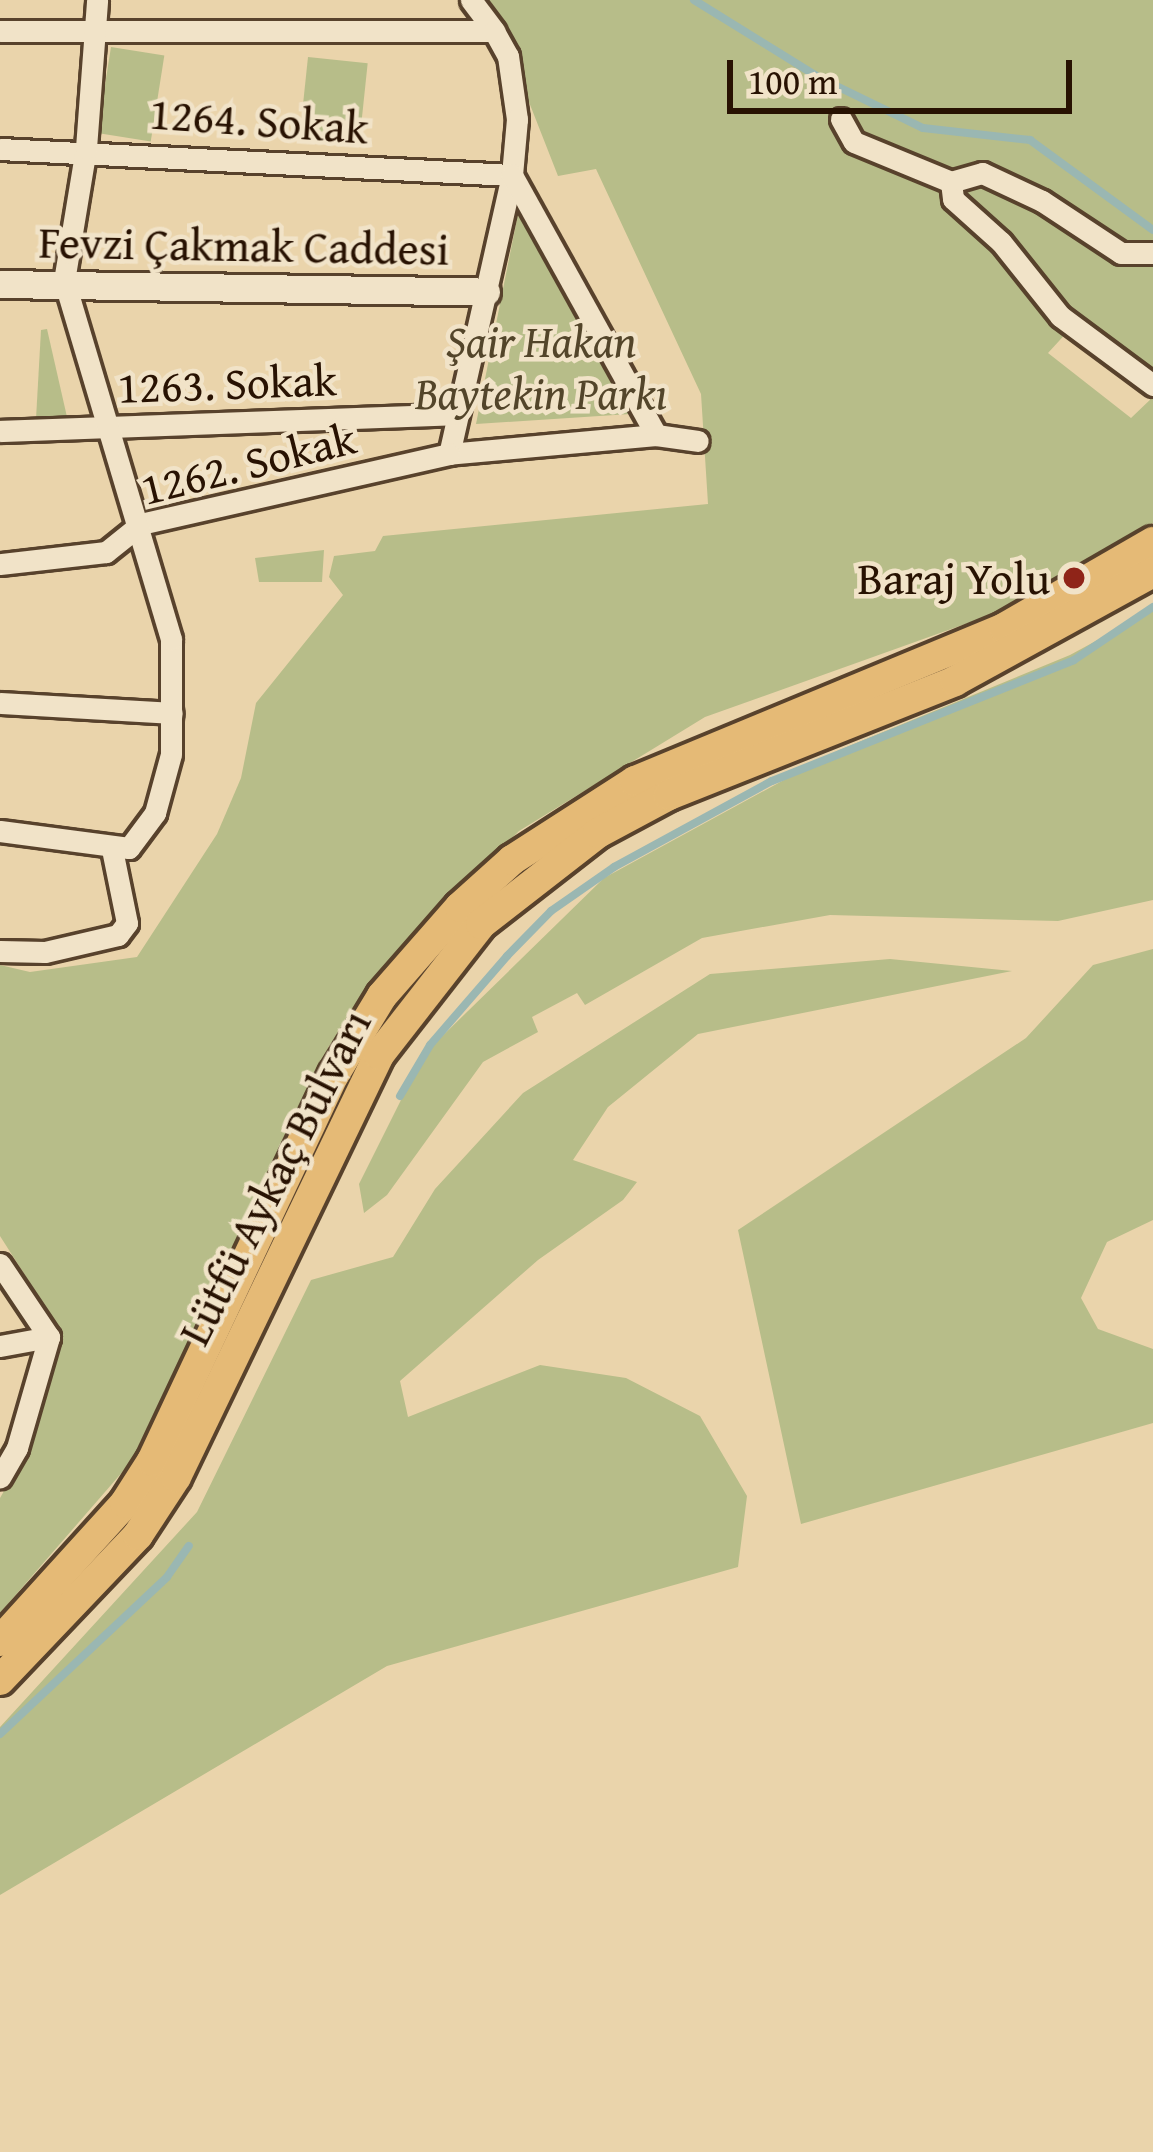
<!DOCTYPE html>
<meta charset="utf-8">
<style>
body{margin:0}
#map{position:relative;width:1153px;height:2152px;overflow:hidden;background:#ead4ab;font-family:"Gentium Book Plus",serif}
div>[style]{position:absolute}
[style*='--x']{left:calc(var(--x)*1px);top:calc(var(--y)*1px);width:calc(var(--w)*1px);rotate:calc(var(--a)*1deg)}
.green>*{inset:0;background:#b7bd89;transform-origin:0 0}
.stream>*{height:8px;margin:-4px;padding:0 4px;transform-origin:4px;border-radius:4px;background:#9ab7b2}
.roads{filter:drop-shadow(3px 0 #58422c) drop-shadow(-3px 0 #58422c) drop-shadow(0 3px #58422c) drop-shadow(0 -3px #58422c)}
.street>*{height:21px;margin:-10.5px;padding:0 10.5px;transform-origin:10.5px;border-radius:10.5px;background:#f1e3c8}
.secondary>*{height:27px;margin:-13.5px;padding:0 13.5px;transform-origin:13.5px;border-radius:13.5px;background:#f1e3c8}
.primary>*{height:30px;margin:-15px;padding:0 15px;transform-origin:15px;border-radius:15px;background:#e5ba76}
.dots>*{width:33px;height:33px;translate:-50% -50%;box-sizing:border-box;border:6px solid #f1e3c8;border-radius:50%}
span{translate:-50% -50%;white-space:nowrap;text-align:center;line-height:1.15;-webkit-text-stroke:9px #f1e3c8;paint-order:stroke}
.street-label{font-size:45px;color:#281202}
.park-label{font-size:45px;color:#53452a;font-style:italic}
.poi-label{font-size:45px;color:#281202}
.right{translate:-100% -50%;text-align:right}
.scale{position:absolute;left:727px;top:60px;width:345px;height:54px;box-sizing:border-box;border:6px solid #281202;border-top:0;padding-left:15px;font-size:36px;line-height:42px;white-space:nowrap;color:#281202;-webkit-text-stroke:9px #f1e3c8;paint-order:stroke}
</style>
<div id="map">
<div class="green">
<div style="clip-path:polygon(489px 0,1153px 0,1153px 374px,1081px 317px,1048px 353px,1131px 418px,1153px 397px,1153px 523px,996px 613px,705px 717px,519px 831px,411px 940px,329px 1046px,131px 1462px,0 1613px,0 1498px,28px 1449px,60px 1330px,0 1236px,0 965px,30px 972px,137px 957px,217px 834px,241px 778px,256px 703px,343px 595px,329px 577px,334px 556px,375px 551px,383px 536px,708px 504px,701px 394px,596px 169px,558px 176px)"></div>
<div style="left:111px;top:47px;width:54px;height:87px;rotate:9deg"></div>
<div style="left:308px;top:57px;width:60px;height:83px;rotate:6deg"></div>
<div style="clip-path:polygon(518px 214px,630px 414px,476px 424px)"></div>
<div style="clip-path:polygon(47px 329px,67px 417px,36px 419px,41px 330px)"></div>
<div style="clip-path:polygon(324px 550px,322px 582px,259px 582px,255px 558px)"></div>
<div style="clip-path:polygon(1153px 610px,1153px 900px,1058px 921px,830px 915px,702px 938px,585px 1005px,577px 993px,532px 1017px,538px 1032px,483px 1062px,387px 1195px,364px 1213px,359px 1184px,424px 1054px,604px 878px,837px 751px,1070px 655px)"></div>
<div style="clip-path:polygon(1153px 949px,1153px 1220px,1107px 1242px,1081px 1298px,1098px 1329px,1153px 1349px,1153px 1423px,801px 1524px,738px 1230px,1026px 1038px,1093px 965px)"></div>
<div style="clip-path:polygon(890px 959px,1012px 971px,698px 1034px,608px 1107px,573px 1160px,637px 1182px,623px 1200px,538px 1260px,400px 1381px,408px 1417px,540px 1365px,626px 1378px,700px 1416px,747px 1496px,738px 1567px,387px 1666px,0 1895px,0 1727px,197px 1512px,311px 1280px,393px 1257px,435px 1189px,523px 1093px,710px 974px)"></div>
</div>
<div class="stream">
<div style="--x:694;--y:0;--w:148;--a:31.8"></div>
<div style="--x:820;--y:78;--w:114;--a:25.9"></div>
<div style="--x:923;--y:128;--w:108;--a:6.4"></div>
<div style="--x:1030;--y:140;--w:152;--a:36.2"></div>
<div style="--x:400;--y:1096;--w:59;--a:-59.5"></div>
<div style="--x:430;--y:1045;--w:118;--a:-49.1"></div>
<div style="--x:507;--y:956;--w:63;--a:-45.6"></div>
<div style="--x:551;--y:911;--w:77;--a:-34.9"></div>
<div style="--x:614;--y:867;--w:180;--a:-28.6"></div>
<div style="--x:772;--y:781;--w:325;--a:-21.8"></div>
<div style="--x:1074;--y:660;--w:95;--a:-33.9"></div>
<div style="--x:0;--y:1734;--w:229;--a:-43.2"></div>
<div style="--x:167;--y:1577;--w:38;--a:-55"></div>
</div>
<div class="roads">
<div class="street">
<div style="--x:471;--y:0;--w:39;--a:53"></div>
<div style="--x:0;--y:31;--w:494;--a:0"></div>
<div style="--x:494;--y:31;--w:29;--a:61"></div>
<div style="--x:508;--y:56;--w:64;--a:81.9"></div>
<div style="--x:517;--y:119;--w:56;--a:95.1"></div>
<div style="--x:512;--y:175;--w:286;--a:102.7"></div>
<div style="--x:841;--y:119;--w:26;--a:61"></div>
<div style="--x:854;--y:142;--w:105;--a:22.4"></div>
<div style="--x:0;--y:149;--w:513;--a:2.91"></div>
<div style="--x:512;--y:175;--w:297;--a:61"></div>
<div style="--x:656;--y:435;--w:208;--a:174.8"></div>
<div style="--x:449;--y:454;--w:316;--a:167.2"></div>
<div style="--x:141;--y:524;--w:45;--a:141.3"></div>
<div style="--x:106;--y:552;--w:107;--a:173.5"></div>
<div style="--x:1153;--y:253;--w:32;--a:180"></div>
<div style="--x:1121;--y:253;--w:95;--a:-146.6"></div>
<div style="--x:1042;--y:201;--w:66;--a:-155"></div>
<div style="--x:982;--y:173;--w:32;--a:164"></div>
<div style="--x:951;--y:182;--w:17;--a:83"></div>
<div style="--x:953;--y:199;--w:64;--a:41.9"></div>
<div style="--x:1001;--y:242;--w:95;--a:51.4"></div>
<div style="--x:1060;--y:316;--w:116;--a:36.6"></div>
<div style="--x:0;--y:431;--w:457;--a:-2.1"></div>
<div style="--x:656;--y:435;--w:42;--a:8.1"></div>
<div style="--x:0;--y:703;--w:172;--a:3.3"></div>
<div style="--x:0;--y:831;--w:130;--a:7.5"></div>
<div style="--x:129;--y:848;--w:44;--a:-53.4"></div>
<div style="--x:155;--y:813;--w:61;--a:-74.8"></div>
<div style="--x:171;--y:754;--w:115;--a:-90"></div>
<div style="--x:171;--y:639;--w:374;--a:-106.6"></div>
<div style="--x:64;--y:281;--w:135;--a:-80.6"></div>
<div style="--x:86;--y:148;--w:148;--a:-85.7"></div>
<div style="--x:0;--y:951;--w:45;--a:1.3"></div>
<div style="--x:45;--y:952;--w:75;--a:-13.1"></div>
<div style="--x:118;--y:935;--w:15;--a:-53"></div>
<div style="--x:127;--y:923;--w:76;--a:-101.5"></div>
<div style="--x:0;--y:1264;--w:88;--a:56.1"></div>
<div style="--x:49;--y:1337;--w:116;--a:106.1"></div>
<div style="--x:17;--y:1448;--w:34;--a:120"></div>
<div style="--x:0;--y:1346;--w:50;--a:-10.4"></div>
</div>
<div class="secondary">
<div style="--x:0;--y:284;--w:486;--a:0.9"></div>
</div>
<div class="primary">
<div style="--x:0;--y:1641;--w:186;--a:-47.8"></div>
<div style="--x:125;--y:1503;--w:50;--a:-57.3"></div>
<div style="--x:152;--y:1461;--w:427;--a:-64.8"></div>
<div style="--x:334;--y:1075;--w:92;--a:-58.7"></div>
<div style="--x:382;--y:996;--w:118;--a:-48.8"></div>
<div style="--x:460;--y:907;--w:70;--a:-42.1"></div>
<div style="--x:512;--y:860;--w:146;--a:-32.7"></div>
<div style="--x:635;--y:781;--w:399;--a:-22.5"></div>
<div style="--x:1004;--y:628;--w:172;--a:-30"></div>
<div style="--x:0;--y:1680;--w:200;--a:-46.4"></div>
<div style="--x:138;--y:1535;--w:69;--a:-56.8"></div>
<div style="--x:176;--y:1477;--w:468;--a:-64.3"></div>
<div style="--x:379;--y:1055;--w:166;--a:-52.1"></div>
<div style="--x:481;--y:924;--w:148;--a:-37.9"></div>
<div style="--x:598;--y:833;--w:81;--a:-28.2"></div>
<div style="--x:669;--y:795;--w:308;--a:-21.7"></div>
<div style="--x:955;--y:681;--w:226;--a:-28.8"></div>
</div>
</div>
<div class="dots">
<div style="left:1074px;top:578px;background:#8f2418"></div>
</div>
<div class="street-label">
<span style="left:259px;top:120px;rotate:4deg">1264. Sokak</span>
<span style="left:244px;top:245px;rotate:1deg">Fevzi Çakmak Caddesi</span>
<span style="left:227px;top:383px;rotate:-2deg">1263. Sokak</span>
<span style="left:248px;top:463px;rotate:-14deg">1262. Sokak</span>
<span style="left:274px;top:1177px;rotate:-63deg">Lütfü Aykaç Bulvarı</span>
</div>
<div class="park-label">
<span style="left:541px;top:367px">Şair Hakan<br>Baytekin Parkı</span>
</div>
<div class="poi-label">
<span class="right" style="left:1050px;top:578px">Baraj Yolu</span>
</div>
<div class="scale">100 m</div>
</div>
